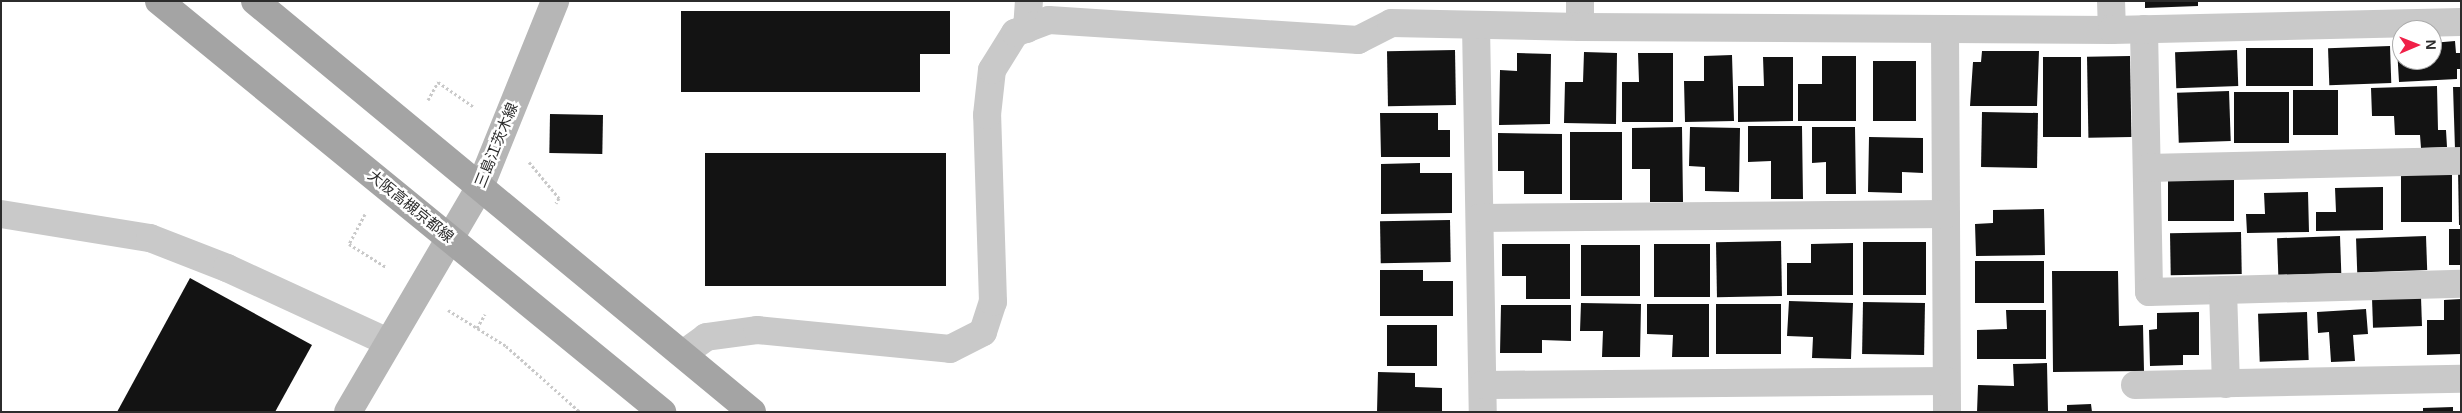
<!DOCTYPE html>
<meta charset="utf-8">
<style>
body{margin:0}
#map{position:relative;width:2462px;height:413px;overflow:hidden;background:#fff;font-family:Helvetica,"Noto Sans JP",sans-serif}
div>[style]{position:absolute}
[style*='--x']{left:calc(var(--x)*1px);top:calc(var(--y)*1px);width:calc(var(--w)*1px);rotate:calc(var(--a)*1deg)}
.building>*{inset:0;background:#131313;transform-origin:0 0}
.path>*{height:3px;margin-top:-1.5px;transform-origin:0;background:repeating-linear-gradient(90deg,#c9c9c9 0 2.5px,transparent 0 5px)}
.minor>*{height:28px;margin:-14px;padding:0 14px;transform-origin:14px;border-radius:14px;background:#c9c9c9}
.tertiary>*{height:28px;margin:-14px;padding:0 14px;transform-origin:14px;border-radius:14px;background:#c9c9c9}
.secondary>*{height:28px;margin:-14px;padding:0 14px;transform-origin:14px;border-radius:14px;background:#b6b6b6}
.primary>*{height:28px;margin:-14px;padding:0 14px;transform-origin:14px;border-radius:14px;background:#a4a4a4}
span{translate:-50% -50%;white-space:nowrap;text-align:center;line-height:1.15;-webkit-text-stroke:5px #fff;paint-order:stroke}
.street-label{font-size:15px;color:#2c2c2c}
.frame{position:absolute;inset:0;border:2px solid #2c2c2c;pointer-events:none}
.north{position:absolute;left:2392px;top:20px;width:50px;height:50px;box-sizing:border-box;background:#fff;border:1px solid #ababab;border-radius:50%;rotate:89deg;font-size:14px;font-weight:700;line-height:20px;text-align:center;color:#2c2c2c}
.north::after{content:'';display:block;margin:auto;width:18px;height:22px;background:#f02048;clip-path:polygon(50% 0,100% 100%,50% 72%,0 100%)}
</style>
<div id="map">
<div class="building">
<div style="clip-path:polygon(2145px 1px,2198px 1px,2198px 6px,2145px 8px)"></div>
<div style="clip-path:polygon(681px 11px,950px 11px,950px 54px,920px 54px,920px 92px,681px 92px)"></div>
<div style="clip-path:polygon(2455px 41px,2456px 53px,2461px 53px,2461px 69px,2457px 69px,2457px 79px,2399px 82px,2397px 48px,2402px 48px,2402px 60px,2432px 60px,2432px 43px)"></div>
<div style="left:2390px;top:46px;width:37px;height:62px;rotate:88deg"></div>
<div style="left:2313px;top:48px;width:38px;height:67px;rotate:90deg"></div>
<div style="left:1455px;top:50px;width:55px;height:68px;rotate:89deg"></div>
<div style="left:2237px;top:50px;width:36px;height:62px;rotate:88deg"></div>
<div style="clip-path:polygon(1982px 51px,2039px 51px,2037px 106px,1970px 106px,1973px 62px,1981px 62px)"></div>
<div style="clip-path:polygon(1584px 52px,1617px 53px,1616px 124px,1564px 123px,1565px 82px,1583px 82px)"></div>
<div style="clip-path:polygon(1517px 53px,1551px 54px,1550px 124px,1499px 125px,1500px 70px,1517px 71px)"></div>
<div style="clip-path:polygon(1638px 53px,1673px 53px,1673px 122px,1622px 122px,1622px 82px,1639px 82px)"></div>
<div style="clip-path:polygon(1732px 55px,1734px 121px,1685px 122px,1684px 81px,1704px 81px,1704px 56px)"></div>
<div style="clip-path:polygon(1822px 56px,1856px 56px,1856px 121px,1798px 121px,1798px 84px,1822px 84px)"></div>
<div style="left:2130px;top:56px;width:81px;height:43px;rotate:89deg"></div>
<div style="clip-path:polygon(1763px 57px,1793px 57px,1793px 121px,1738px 122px,1738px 86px,1764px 86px)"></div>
<div style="left:2043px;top:57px;width:38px;height:80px"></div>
<div style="left:1873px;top:61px;width:43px;height:60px"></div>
<div style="clip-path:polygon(2437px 86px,2438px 130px,2446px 130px,2447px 147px,2421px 148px,2420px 135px,2395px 135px,2394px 116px,2372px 116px,2371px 88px)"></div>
<div style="clip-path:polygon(2453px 87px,2461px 87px,2461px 148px,2455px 149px)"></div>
<div style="left:2293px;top:90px;width:45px;height:45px"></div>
<div style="left:2229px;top:91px;width:50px;height:52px;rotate:88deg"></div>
<div style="left:2234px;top:92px;width:55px;height:51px"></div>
<div style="left:1982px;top:112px;width:56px;height:55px;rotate:1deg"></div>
<div style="clip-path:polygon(1380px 113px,1438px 113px,1438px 130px,1450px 130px,1450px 157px,1381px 157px)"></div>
<div style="left:550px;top:114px;width:53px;height:39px;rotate:1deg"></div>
<div style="clip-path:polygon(1748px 126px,1802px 126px,1803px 199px,1771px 199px,1771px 161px,1748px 162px)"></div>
<div style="clip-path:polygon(1682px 127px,1683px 202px,1650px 202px,1650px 169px,1632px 169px,1632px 128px)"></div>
<div style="clip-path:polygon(1690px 127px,1740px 128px,1739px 192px,1705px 191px,1705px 167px,1689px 166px)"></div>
<div style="clip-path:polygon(1812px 127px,1855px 127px,1856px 194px,1826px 194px,1826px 162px,1812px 163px)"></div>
<div style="left:1570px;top:132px;width:52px;height:68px"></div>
<div style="clip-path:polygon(1498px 133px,1562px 134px,1562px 194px,1524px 194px,1524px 171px,1498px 171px)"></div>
<div style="clip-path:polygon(1869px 137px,1923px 138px,1923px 173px,1902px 172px,1902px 193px,1868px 192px)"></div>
<div style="left:705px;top:153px;width:241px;height:133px"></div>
<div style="clip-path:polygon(1420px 163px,1420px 173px,1452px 173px,1452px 213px,1381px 214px,1381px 164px)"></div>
<div style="clip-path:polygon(2458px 169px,2461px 169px,2461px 225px,2459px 225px)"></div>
<div style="left:2401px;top:174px;width:51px;height:48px"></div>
<div style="left:2234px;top:178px;width:43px;height:66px;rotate:90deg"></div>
<div style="clip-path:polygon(2383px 187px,2383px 230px,2316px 231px,2316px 212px,2336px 212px,2335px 188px)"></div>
<div style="clip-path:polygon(2308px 192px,2309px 232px,2247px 233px,2246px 214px,2265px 214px,2264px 193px)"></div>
<div style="clip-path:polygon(2044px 209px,2045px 255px,1976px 256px,1975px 224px,1993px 223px,1993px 210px)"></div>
<div style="left:1450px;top:220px;width:42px;height:70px;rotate:89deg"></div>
<div style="left:2461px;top:229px;width:36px;height:12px;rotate:90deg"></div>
<div style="left:2241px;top:232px;width:42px;height:71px;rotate:89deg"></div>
<div style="left:2340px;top:236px;width:37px;height:63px;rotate:88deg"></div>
<div style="left:2426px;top:236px;width:34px;height:70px;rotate:88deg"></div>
<div style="left:1781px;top:241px;width:55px;height:65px;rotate:89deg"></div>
<div style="left:1863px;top:242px;width:63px;height:53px"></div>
<div style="clip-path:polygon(1853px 243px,1853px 295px,1787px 295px,1787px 263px,1811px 263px,1811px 244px)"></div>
<div style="clip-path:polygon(1502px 244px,1570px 244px,1570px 299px,1526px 299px,1526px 276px,1502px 276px)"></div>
<div style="left:1654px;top:244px;width:56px;height:53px"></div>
<div style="left:1581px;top:245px;width:59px;height:51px"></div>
<div style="left:1975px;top:261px;width:69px;height:42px"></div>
<div style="clip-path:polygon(1380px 270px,1423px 270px,1423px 281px,1453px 281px,1453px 316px,1380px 316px)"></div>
<div style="clip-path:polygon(2052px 271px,2118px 271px,2119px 326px,2143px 325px,2144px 371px,2053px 372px)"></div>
<div style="clip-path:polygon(190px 278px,312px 345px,275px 412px,117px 412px)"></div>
<div style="left:2421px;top:297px;width:29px;height:49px;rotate:88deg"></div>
<div style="clip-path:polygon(2461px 299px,2461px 354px,2427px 355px,2427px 320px,2444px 320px,2444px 300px)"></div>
<div style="clip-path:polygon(1789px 301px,1853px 303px,1851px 359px,1812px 358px,1813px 337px,1787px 336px)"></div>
<div style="left:1863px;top:302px;width:62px;height:52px;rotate:1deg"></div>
<div style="clip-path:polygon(1581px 303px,1641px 304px,1640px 357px,1602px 357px,1603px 331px,1580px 331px)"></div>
<div style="clip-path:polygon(1647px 304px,1709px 304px,1709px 357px,1672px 357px,1673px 335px,1647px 334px)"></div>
<div style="left:1716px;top:304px;width:65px;height:50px"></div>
<div style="clip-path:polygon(1501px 305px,1571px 305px,1571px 341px,1542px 340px,1542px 353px,1500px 353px)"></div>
<div style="clip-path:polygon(2366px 309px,2368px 334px,2353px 335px,2355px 361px,2331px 362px,2329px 332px,2318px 333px,2317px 312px)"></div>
<div style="clip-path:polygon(2006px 310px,2046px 310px,2046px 359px,1977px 359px,1977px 330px,2007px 329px)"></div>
<div style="clip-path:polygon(2199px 312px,2199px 355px,2183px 355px,2183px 365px,2150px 366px,2149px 330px,2157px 329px,2157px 313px)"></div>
<div style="left:2307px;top:312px;width:48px;height:49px;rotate:88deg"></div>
<div style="left:1387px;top:325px;width:50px;height:41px"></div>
<div style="clip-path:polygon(2047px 363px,2048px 412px,1977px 412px,1978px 385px,2014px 386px,2013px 364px)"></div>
<div style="clip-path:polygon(1378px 372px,1415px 373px,1415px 387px,1442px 388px,1442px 412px,1377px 412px)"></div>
<div style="clip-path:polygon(2091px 404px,2092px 412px,2067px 412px,2067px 405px)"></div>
<div style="clip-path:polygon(2453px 407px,2453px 412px,2423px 412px,2423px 408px)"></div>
</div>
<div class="path">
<div style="--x:428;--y:100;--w:21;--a:-61"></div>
<div style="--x:438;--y:82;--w:44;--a:34.8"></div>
<div style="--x:529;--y:162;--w:47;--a:50.2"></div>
<div style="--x:559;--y:198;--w:6;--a:121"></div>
<div style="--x:365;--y:214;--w:34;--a:118"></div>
<div style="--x:349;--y:244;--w:44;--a:31.9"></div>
<div style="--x:448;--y:310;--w:68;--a:31.8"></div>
<div style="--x:506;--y:346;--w:99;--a:41.7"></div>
<div style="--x:477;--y:328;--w:16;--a:-60"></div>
</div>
<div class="minor">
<div style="--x:2111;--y:1;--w:29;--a:88"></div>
<div style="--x:1476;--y:25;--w:387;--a:89"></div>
<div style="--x:1580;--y:27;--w:26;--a:-90"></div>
<div style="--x:1027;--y:29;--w:28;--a:-86"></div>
<div style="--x:1945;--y:29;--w:383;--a:89.7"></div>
<div style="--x:2144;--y:29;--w:263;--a:88.9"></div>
<div style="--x:2149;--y:292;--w:312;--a:-1.5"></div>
<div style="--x:2147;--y:168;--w:314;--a:-1.3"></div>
<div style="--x:1480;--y:218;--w:466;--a:-0.5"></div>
<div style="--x:2223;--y:290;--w:94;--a:88.2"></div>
<div style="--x:683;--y:354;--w:29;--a:-36"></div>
<div style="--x:706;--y:337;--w:51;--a:-7.8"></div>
<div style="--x:757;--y:330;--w:194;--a:5.6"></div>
<div style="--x:950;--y:349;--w:37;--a:-27"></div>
<div style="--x:983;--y:332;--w:32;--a:-72"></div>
<div style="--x:993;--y:302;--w:187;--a:-91.8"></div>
<div style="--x:987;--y:115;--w:45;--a:-83.7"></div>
<div style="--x:992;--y:70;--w:44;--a:-58.1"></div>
<div style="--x:1015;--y:33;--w:36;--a:-21"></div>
<div style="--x:1049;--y:20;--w:310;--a:3.7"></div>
<div style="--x:1358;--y:40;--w:37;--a:-27"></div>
<div style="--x:1391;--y:23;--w:189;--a:1.2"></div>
<div style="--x:1580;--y:27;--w:532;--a:0.32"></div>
<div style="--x:2112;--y:30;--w:349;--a:-1.3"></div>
<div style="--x:1483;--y:385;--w:463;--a:-0.5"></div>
<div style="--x:2135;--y:385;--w:326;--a:-1.1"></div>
</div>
<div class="tertiary">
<div style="--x:1;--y:214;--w:151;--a:9.2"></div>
<div style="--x:150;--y:238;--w:83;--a:21.3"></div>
<div style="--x:227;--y:268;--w:177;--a:24.7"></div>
</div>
<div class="secondary">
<div style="--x:348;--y:412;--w:261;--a:-59.6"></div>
<div style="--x:480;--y:187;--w:201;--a:-68"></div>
</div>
<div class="primary">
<div style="--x:159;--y:1;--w:650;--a:39.25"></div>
<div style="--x:255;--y:1;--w:645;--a:39.59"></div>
</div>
<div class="street-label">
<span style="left:496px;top:145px;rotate:-68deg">三島江茨木線</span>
<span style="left:411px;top:206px;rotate:39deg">大阪高槻京都線</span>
</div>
<div class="frame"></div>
<div class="north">N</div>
</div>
